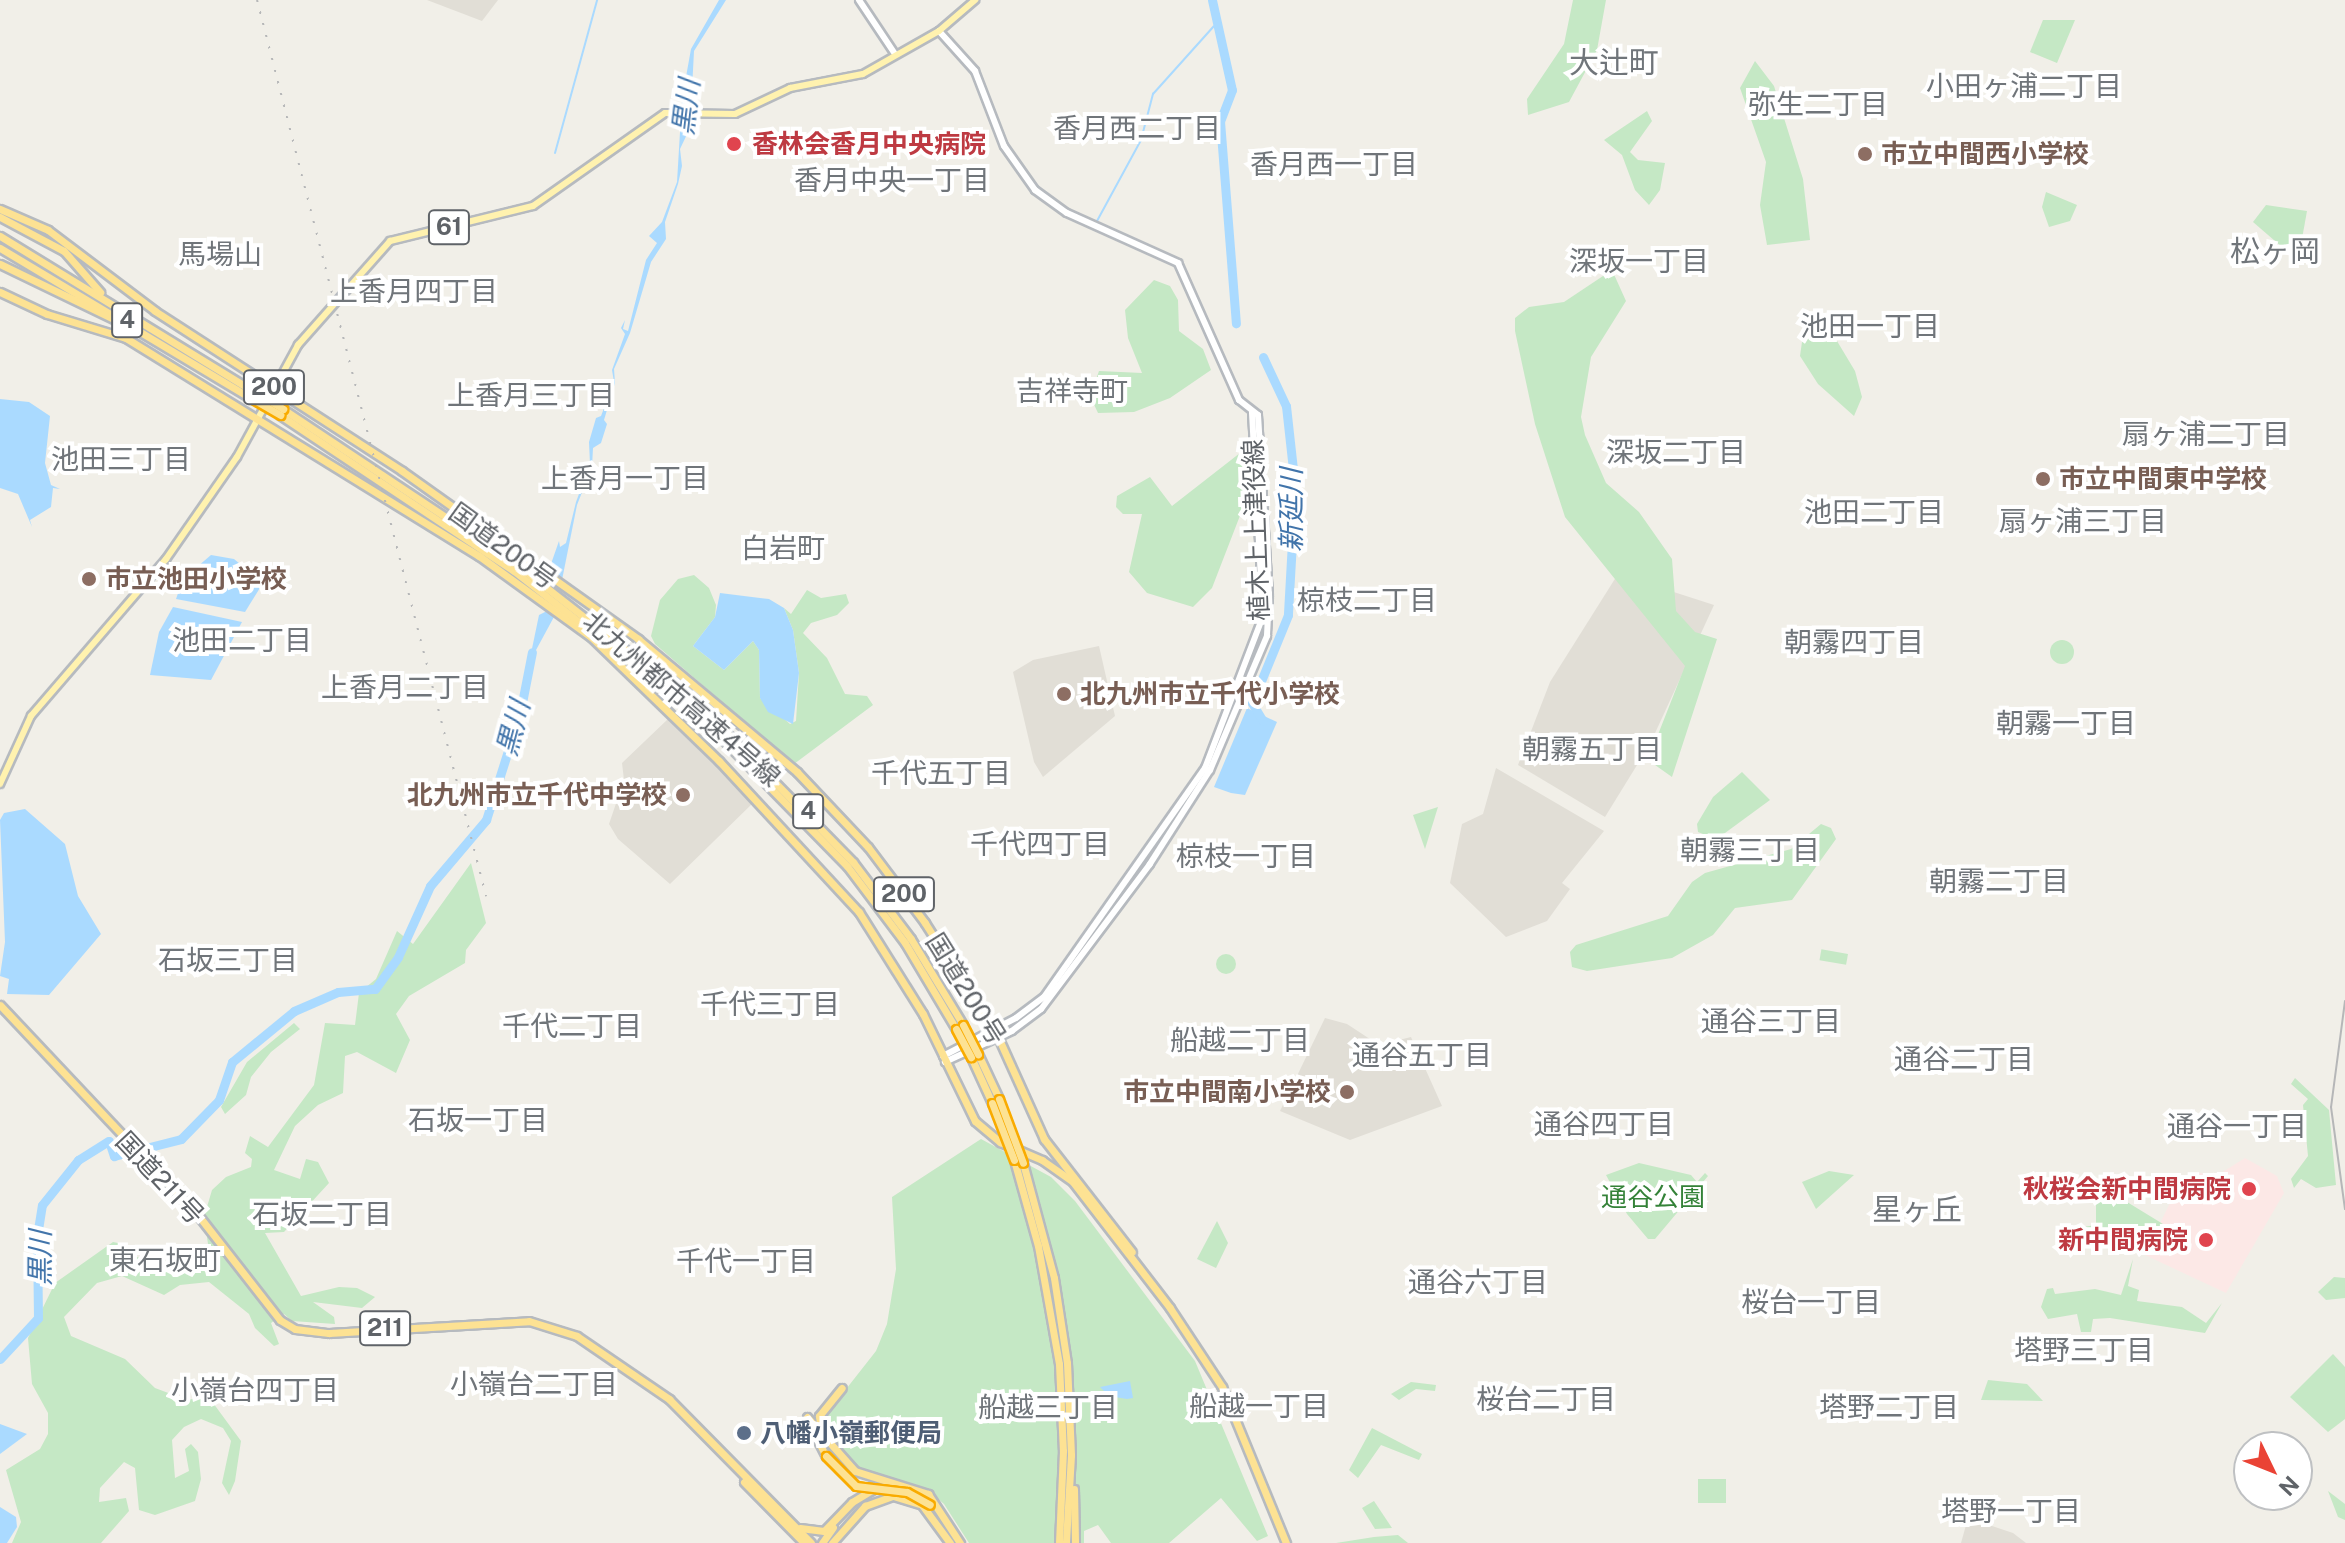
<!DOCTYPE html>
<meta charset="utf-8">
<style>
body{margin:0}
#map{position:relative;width:2345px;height:1543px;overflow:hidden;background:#f1efe8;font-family:"Public Sans","Noto Sans JP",sans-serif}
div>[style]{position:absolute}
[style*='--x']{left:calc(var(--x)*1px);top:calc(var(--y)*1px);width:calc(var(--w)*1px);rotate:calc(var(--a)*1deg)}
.education>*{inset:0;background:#e1ded6}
.medical>*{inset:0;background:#fce8e6}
.green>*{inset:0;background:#c5e8c5;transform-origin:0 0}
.round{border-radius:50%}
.water>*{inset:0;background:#aadaff}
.stream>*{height:2px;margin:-1px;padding:0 1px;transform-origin:1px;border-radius:1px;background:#aadaff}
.river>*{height:9px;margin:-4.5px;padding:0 4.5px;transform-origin:4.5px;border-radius:4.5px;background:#aadaff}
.roads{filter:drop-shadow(2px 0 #b6babf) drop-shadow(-2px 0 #b6babf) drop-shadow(0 2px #b6babf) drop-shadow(0 -2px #b6babf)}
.secondary>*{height:6px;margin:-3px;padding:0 3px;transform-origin:3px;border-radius:3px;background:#fff}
.primary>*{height:6px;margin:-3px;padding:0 3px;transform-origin:3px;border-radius:3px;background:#fff2af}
.highway>*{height:7px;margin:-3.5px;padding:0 3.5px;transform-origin:3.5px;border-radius:3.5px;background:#fde293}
.tram>*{height:2px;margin:-1px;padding:0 1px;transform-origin:1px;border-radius:1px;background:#b6b7b8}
.rail>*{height:2px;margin-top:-1px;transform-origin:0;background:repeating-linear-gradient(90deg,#b6b7b8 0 2px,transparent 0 12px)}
.bridges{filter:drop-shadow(2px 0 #f9ab00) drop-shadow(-2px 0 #f9ab00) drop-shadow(0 2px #f9ab00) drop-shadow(0 -2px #f9ab00)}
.highway-bridge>*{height:7px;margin:-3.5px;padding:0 3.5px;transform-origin:3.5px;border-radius:3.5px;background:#fde293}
.dots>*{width:22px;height:22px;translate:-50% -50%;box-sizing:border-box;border:4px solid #fff;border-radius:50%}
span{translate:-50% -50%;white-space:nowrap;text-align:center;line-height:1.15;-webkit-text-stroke:8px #fff;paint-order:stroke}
.shield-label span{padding:2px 6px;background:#fff;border:2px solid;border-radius:6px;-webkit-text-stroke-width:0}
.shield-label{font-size:24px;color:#5f6368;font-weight:700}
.health-label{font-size:26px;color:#be3a42;font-weight:700}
.left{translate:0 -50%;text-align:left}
.right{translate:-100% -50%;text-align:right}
.education-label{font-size:26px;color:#785e54;font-weight:700}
.street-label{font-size:26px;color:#5f6368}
.park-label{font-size:26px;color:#348238}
.service-label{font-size:26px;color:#4e5e75;font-weight:700}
.neighbourhood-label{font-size:28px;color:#70757a}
.water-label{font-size:28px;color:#4174aa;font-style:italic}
.quarter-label{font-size:30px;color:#70757a}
.north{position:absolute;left:2233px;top:1431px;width:80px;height:80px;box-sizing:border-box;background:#fff;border:2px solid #bfc1c3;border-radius:50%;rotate:133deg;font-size:22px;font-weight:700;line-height:32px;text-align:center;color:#5f6368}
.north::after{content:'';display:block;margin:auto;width:28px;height:36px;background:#ea4335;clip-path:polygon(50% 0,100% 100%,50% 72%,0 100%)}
</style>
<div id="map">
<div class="education">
<div style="clip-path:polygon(427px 0,498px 0,482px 21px)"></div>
<div style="clip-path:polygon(1618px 574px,1714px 605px,1650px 744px,1605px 817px,1518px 765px,1550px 682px)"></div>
<div style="clip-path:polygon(1099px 646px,1115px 716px,1043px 777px,1034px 762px,1013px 672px,1033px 660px)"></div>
<div style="clip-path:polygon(668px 719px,754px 802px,670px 884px,618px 839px,609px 824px,624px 780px,622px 763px)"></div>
<div style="clip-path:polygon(1496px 768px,1604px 831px,1562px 883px,1570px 889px,1547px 921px,1506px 937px,1450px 883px,1462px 824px,1483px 814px)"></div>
<div style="clip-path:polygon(1325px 1018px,1347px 1024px,1379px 1045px,1411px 1037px,1442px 1106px,1350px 1140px,1280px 1111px)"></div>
<div style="clip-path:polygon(1968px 1518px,2013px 1533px,2026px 1543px,1961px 1543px)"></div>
</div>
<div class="medical">
<div style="clip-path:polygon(2245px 1158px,2277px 1176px,2284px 1193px,2226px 1293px,2145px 1255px,2178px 1186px,2196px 1172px,2216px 1176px)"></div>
</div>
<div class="green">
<div style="clip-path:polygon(1573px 0,1606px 0,1597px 50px,1569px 102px,1528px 115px,1527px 99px,1564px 44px)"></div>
<div style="clip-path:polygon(2043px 20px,2075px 20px,2057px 63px,2030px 52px)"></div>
<div style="clip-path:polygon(1755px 61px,1774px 86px,1803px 179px,1810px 240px,1767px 245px,1760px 205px,1766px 162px,1740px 88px)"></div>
<div style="clip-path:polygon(1647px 111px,1652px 121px,1630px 152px,1638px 160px,1665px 163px,1660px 190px,1649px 205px,1635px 190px,1622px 155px,1604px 140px)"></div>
<div style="clip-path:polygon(2046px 192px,2077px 205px,2070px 221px,2049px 227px,2042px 207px)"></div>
<div style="clip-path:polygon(2266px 205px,2307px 211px,2298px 261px,2253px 222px)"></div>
<div style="clip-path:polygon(1612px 270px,1626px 301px,1591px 357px,1581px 417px,1585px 435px,1606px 483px,1639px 512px,1672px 559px,1676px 611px,1695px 632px,1717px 639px,1672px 777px,1648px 760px,1685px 666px,1565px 517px,1535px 424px,1515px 331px,1515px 318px,1529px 307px,1564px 302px)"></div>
<div style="clip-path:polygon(1154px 280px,1170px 286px,1178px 300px,1179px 331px,1203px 349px,1211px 370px,1170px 398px,1134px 412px,1098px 413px,1090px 396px,1099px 371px,1142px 373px,1128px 338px,1125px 310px)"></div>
<div style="clip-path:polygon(1821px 328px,1837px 341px,1855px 371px,1862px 397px,1854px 416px,1818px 384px,1800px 356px,1802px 342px)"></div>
<div style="clip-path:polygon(1240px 453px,1248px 495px,1212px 588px,1193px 607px,1147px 593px,1129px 572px,1142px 514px,1123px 514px,1116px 507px,1117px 496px,1150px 477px,1172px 506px)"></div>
<div style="clip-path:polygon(694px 575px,709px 588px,716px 605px,715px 617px,693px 646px,724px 670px,753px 641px,759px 650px,760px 698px,790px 724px,796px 721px,799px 673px,793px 630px,784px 608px,791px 614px,807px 590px,821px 598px,846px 594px,849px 603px,837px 615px,811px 623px,803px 633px,827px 658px,845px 694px,867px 696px,873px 705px,794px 764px,655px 644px,651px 636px,660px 600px,678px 579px)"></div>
<div class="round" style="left:2050px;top:640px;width:24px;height:24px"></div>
<div style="clip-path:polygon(1742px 772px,1770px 800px,1725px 833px,1713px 838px,1698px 832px,1697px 824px,1713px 797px)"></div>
<div style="clip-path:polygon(1438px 807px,1425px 849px,1413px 815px)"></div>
<div style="clip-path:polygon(1821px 824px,1831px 828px,1836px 839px,1792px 900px,1735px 908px,1713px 935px,1672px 958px,1587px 971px,1572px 967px,1570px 952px,1576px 945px,1668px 916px,1692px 882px,1705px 873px,1791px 849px)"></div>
<div style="clip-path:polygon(471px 863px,486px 923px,466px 950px,465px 963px,409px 996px,396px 1014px,410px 1040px,396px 1073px,357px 1052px,345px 1056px,343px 1093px,318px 1105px,295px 1126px,274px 1170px,300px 1179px,306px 1159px,318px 1162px,329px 1183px,284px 1232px,265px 1233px,301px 1296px,339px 1287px,357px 1288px,375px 1297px,362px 1308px,313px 1302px,334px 1317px,335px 1324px,292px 1321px,284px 1314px,271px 1323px,279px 1344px,274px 1346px,255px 1328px,249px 1314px,209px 1282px,180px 1285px,164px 1295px,122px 1276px,97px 1283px,64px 1317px,71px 1336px,125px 1359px,155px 1388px,187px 1400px,208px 1396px,241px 1441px,235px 1481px,229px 1495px,222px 1483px,231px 1441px,223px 1428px,201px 1419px,184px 1427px,172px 1440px,175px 1478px,189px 1471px,185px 1449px,191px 1444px,198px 1452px,201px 1479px,195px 1501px,155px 1515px,139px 1510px,135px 1468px,124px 1462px,100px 1488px,99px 1502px,126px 1498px,129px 1511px,101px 1543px,12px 1543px,21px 1522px,6px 1470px,40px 1449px,48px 1434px,48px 1413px,32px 1384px,28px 1338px,55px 1283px,113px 1242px,128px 1245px,135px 1256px,154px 1265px,208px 1244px,204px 1217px,212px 1190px,226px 1177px,251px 1167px,252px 1159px,245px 1153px,250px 1136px,268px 1147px,314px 1085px,325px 1023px,355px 1025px,359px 993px,376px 979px,397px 931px,413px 944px)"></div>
<div style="left:1848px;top:954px;width:11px;height:27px;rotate:100deg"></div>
<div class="round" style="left:1216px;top:954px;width:20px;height:20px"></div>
<div style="clip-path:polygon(294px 1023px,300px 1029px,271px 1052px,251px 1077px,246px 1095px,225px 1114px,221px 1107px,247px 1062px)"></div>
<div style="clip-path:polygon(2295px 1078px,2329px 1110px,2336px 1185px,2316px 1188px,2301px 1179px,2294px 1188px,2291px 1179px,2308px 1156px,2303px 1105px,2308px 1099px,2291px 1084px)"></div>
<div style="clip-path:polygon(981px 1139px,1051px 1177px,1075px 1201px,1195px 1361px,1268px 1536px,1257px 1541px,1221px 1498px,1169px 1543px,1111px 1543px,1098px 1525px,1084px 1531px,1084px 1543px,969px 1543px,944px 1504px,928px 1490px,862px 1471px,830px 1440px,821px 1421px,876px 1351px,887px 1324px,896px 1269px,892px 1197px)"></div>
<div style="clip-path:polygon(1639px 1163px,1691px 1175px,1697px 1182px,1705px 1173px,1708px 1176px,1655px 1239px,1648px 1239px,1627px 1214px,1606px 1175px)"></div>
<div style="clip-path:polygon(1829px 1171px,1854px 1175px,1816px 1209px,1802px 1182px)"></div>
<div style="clip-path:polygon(2096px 1183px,2163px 1224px,2145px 1255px,2119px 1244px,2103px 1230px,2056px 1231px,2096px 1225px)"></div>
<div style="clip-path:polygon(1217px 1221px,1228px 1243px,1216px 1268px,1197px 1259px)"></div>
<div style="clip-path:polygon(2133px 1259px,2128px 1286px,2139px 1290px,2137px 1301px,2182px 1307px,2206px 1323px,2222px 1303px,2205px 1333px,2110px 1318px,2093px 1319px,2091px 1332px,2081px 1332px,2077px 1314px,2048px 1319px,2041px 1307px,2047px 1289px,2053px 1288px,2055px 1294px,2095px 1289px,2121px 1295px)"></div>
<div style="clip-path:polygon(2334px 1277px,2345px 1278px,2345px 1298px,2326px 1300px,2318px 1292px)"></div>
<div style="clip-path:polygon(2333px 1354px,2345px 1367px,2345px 1419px,2328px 1432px,2290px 1397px)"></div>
<div style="clip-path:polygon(1988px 1380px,2027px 1384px,2043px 1401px,1981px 1400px)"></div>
<div style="clip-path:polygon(1411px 1382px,1436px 1385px,1435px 1391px,1416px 1389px,1399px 1400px,1391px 1394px)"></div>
<div style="clip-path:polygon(1372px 1428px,1422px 1454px,1419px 1460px,1381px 1445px,1358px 1478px,1349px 1470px)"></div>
<div style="left:1726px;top:1479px;width:24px;height:28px;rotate:90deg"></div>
<div style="clip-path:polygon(2328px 1491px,2345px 1504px,2345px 1520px,2338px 1517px)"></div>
<div style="clip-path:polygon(1374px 1501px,1392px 1528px,1375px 1529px,1362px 1508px)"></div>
<div style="clip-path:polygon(1398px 1535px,1408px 1543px,1336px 1543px,1374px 1537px)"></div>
</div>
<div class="water">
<div style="clip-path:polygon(719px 0,726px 0,694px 51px,690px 128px,680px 149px,682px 166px,678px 184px,665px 222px,666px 239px,651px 262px,630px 333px,614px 369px,615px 383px,604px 420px,607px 424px,601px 443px,593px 448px,592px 467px,577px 505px,555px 615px,529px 663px,539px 615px,547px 611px,552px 561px,559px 541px,560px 547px,566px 543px,576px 502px,590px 464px,589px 442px,596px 418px,601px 416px,614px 382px,612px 370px,625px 334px,621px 328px,625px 320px,623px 329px,628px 331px,646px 260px,657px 243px,649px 236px,662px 222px,677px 182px,682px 99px,691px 49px)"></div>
<div style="clip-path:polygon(0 399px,29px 402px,50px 416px,45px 463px,51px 485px,60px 489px,53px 488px,51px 507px,30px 520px,32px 527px,18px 494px,0 488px)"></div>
<div style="clip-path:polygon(211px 555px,234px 559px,263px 583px,245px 612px,176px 599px,183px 579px)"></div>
<div style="clip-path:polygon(720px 593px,769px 599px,784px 608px,793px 630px,799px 673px,793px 724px,768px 712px,760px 698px,759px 650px,753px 641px,724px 670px,693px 646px,715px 617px)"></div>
<div style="clip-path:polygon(173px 607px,242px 622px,211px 680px,150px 675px,159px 632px)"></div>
<div style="clip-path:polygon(1247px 708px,1277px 722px,1245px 795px,1231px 793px,1214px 787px)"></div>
<div style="clip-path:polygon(25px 809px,65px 844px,78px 896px,101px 934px,49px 995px,7px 994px,9px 979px,0 976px,5px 942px,0 820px,4px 813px)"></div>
<div style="clip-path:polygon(1130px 1381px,1133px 1398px,1127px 1399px,1109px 1396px,1100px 1387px)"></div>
<div style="clip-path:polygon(0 1424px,27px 1434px,0 1454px)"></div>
<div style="clip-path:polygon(0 1507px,16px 1517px,17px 1527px,7px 1543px,0 1543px)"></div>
</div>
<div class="stream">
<div style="--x:555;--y:153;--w:159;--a:-74.6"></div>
<div style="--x:1097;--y:221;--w:92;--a:-61.5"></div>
<div style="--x:1141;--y:140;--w:48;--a:-75.4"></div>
<div style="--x:1153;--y:94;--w:91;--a:-48.1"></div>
</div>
<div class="river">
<div style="--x:1212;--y:0;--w:92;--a:77.5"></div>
<div style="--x:1232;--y:90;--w:33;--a:111"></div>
<div style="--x:1220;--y:121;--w:203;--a:85.5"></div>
<div style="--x:1263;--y:357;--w:54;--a:64.9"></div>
<div style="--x:1286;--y:406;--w:82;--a:83.7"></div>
<div style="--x:1295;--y:488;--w:127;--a:93.2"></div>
<div style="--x:1288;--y:615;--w:95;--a:112.2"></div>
<div style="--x:1252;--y:703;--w:21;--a:59"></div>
<div style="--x:0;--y:1359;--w:56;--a:-47.2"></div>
<div style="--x:38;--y:1318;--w:82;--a:-90.7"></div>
<div style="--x:37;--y:1236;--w:31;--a:-81"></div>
<div style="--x:42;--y:1205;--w:58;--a:-51.3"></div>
<div style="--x:78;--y:1160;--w:36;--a:-32"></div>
<div style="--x:109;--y:1141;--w:16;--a:72"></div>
<div style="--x:114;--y:1156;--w:69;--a:-14.2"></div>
<div style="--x:181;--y:1139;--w:54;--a:-45.7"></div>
<div style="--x:219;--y:1100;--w:40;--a:-71.1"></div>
<div style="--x:232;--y:1062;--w:80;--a:-39.4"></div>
<div style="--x:294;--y:1011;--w:48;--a:-23.4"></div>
<div style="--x:338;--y:992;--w:37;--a:-5"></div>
<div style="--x:375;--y:989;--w:39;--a:-54"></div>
<div style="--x:398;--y:957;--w:78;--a:-65.7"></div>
<div style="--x:430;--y:886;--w:87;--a:-49.7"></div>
<div style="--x:486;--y:820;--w:112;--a:-72.4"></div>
<div style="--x:520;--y:713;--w:62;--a:-78.9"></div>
</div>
<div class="roads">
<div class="secondary">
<div style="--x:859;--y:0;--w:65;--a:56.3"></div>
<div style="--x:939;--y:31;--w:54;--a:48"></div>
<div style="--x:975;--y:71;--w:80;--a:68.9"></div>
<div style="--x:1004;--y:146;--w:54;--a:54.8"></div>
<div style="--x:1035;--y:190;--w:39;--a:36"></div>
<div style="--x:1067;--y:213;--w:122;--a:24.2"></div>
<div style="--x:1178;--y:263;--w:150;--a:66"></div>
<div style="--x:1239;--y:400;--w:24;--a:38"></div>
<div style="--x:1258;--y:415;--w:182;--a:86.5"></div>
<div style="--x:1269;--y:597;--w:39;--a:93"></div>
<div style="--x:1267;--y:636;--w:146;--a:113"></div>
<div style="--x:1210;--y:770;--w:112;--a:122.6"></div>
<div style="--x:1150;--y:864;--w:181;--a:126.9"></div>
<div style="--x:1041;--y:1009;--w:36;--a:143"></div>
<div style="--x:1012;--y:1031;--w:74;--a:155.2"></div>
<div style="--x:943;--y:1056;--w:82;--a:-27.5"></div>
<div style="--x:1016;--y:1018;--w:35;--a:-37"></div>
<div style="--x:1044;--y:997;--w:280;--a:-54.9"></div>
<div style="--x:1205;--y:768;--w:163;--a:-69.1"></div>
<div style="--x:1263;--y:616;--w:204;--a:-93.1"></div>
</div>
<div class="primary">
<div style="--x:0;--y:784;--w:75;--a:-65.5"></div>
<div style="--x:31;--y:716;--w:207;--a:-49.3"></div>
<div style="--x:166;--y:559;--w:124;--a:-55.2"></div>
<div style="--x:237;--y:457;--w:128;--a:-61.4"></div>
<div style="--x:298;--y:345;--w:139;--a:-48.5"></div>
<div style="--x:390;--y:241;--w:147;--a:-13.8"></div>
<div style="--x:533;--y:206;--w:161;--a:-35.2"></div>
<div style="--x:665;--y:113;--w:70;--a:0.8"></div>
<div style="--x:735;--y:114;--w:61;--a:-25.3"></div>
<div style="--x:790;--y:88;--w:74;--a:-10.9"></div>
<div style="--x:863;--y:74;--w:87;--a:-29.5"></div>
<div style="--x:939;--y:31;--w:48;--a:-40.7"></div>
</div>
<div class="highway">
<div style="--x:0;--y:209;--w:52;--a:23.6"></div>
<div style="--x:48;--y:230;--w:134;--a:37.1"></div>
<div style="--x:155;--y:311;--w:294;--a:32.9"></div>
<div style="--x:402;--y:471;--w:290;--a:35.4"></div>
<div style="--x:638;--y:639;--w:207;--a:39.9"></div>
<div style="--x:797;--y:772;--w:103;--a:46.6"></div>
<div style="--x:868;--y:847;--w:95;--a:53.1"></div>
<div style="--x:925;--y:923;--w:135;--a:57.4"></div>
<div style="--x:998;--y:1037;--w:112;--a:65.7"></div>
<div style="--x:1044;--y:1139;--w:143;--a:52.1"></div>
<div style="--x:0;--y:217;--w:72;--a:28"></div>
<div style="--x:64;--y:251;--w:55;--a:48.7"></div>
<div style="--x:0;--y:236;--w:299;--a:31.5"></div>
<div style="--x:0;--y:248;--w:292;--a:30.9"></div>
<div style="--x:0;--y:264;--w:142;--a:25.8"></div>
<div style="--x:0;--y:292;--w:52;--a:25.1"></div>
<div style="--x:47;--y:314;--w:83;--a:16.9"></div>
<div style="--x:126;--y:338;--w:415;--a:31.7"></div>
<div style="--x:479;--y:556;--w:138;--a:35.9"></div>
<div style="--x:591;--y:637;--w:178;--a:44.1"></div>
<div style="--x:719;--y:761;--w:206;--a:47.2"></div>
<div style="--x:859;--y:912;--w:120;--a:57.9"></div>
<div style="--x:923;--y:1014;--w:119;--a:64.1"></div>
<div style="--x:975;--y:1121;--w:33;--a:40"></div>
<div style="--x:1000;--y:1142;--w:46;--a:23.2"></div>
<div style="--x:1042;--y:1160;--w:38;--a:35"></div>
<div style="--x:1073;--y:1182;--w:159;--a:52.4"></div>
<div style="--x:1170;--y:1308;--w:95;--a:56.6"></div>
<div style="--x:1222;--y:1387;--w:169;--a:67.7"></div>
<div style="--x:283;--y:409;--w:280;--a:33.6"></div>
<div style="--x:516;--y:564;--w:245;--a:38"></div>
<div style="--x:709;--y:715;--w:206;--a:45.6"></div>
<div style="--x:853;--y:862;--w:96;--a:53"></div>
<div style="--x:911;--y:939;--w:100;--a:58.8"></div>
<div style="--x:280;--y:415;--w:281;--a:33.7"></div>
<div style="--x:514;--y:571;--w:241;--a:38.1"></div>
<div style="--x:704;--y:720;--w:204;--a:45.6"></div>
<div style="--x:847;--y:866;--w:96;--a:53"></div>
<div style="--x:905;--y:943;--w:100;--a:59.3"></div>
<div style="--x:0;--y:1005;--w:289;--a:46.7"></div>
<div style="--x:198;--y:1215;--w:133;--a:52"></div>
<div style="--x:280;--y:1320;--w:17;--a:31"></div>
<div style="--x:295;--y:1329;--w:34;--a:7"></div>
<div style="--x:329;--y:1333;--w:200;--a:-3.4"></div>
<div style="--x:529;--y:1321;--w:50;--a:17.4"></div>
<div style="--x:577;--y:1336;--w:112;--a:34.4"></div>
<div style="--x:669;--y:1399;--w:202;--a:45.4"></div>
<div style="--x:978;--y:1054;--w:50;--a:65"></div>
<div style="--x:971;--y:1057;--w:51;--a:65.5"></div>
<div style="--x:1014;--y:1160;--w:89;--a:74.4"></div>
<div style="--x:1038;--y:1246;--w:120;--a:79.9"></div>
<div style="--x:1059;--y:1364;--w:87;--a:87.4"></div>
<div style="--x:1063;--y:1451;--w:92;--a:92.5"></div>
<div style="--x:1023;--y:1163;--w:119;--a:74.9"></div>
<div style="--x:1054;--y:1278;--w:86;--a:81.3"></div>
<div style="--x:1067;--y:1363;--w:92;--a:87.5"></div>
<div style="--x:1071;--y:1455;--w:88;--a:93.3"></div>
<div style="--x:807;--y:1417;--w:72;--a:48.4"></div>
<div style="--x:855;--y:1471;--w:77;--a:17.5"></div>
<div style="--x:928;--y:1494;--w:59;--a:56.9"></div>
<div style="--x:809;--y:1423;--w:37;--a:63"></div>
<div style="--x:821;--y:1429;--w:13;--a:-99"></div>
<div style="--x:819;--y:1416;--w:36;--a:-51"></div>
<div style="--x:744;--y:1482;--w:84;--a:45.5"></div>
<div style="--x:1074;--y:1489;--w:54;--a:88.9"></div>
<div style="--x:800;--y:1528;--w:24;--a:7"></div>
<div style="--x:824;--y:1531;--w:40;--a:-46"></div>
<div style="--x:852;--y:1502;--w:26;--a:-31"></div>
<div style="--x:822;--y:1543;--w:19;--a:-55"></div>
<div style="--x:832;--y:1543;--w:50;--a:-48.3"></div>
<div style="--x:865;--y:1506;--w:30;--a:-20"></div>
<div style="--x:893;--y:1496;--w:30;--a:17"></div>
<div style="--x:922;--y:1505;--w:47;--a:53.6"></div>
</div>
</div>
<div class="tram">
<div style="--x:2345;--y:1001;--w:107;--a:97.5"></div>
<div style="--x:2331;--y:1107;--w:103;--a:82.2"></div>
</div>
<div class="rail">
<div style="--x:257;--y:0;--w:925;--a:75.66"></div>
</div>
<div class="bridges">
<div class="highway-bridge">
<div style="--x:255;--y:392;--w:33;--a:31"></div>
<div style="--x:251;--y:398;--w:34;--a:30"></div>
<div style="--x:963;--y:1025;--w:33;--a:63"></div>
<div style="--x:956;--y:1029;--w:32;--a:62"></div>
<div style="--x:999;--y:1099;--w:68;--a:69.4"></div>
<div style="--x:992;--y:1103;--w:61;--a:68.9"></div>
<div style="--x:826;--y:1456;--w:42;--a:45"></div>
<div style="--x:856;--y:1486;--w:51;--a:6.7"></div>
<div style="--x:907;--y:1492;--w:26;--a:29"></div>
</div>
</div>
<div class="dots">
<div style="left:734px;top:144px;background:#e0444e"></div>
<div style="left:1865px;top:154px;background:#8d6e63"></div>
<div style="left:2043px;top:479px;background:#8d6e63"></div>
<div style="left:89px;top:579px;background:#8d6e63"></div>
<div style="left:1064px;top:694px;background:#8d6e63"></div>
<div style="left:683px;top:795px;background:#8d6e63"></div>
<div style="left:1347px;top:1092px;background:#8d6e63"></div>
<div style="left:2249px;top:1189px;background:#e0444e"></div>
<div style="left:2206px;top:1240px;background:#e0444e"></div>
<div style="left:744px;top:1433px;background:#5c6f8a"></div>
</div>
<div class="shield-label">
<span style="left:449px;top:227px">61</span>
<span style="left:127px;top:320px">4</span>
<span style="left:274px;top:387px">200</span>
<span style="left:808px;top:811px">4</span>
<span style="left:904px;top:894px">200</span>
<span style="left:385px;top:1328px">211</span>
</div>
<div class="health-label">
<span class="left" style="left:752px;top:144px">香林会香月中央病院</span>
<span class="right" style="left:2231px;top:1189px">秋桜会新中間病院</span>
<span class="right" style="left:2188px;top:1240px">新中間病院</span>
</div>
<div class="education-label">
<span class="left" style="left:1881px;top:154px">市立中間西小学校</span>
<span class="left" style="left:2059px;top:479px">市立中間東中学校</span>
<span class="left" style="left:105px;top:579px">市立池田小学校</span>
<span class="left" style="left:1080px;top:694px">北九州市立千代小学校</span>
<span class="right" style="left:667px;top:795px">北九州市立千代中学校</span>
<span class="right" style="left:1331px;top:1092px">市立中間南小学校</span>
</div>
<div class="street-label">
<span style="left:1256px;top:530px;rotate:-92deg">植木上上津役線</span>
<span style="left:503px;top:546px;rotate:36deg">国道200号</span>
<span style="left:682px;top:699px;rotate:41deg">北九州都市高速4号線</span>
<span style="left:966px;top:989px;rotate:58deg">国道200号</span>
<span style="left:160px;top:1178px;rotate:47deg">国道211号</span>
</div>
<div class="park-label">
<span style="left:1653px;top:1197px">通谷公園</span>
</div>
<div class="service-label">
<span class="left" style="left:760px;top:1433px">八幡小嶺郵便局</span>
</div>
<div class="neighbourhood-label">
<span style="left:2024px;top:86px">小田ヶ浦二丁目</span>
<span style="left:1818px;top:104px">弥生二丁目</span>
<span style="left:1137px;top:128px">香月西二丁目</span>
<span style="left:1334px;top:164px">香月西一丁目</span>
<span style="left:892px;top:180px">香月中央一丁目</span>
<span style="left:220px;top:254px">馬場山</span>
<span style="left:1639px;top:261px">深坂一丁目</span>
<span style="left:414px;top:291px">上香月四丁目</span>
<span style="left:1870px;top:326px">池田一丁目</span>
<span style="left:1072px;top:391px">吉祥寺町</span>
<span style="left:531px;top:395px">上香月三丁目</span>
<span style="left:2206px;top:434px">扇ヶ浦二丁目</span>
<span style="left:1676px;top:452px">深坂二丁目</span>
<span style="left:121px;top:459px">池田三丁目</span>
<span style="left:625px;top:478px">上香月一丁目</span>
<span style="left:1874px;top:512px">池田二丁目</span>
<span style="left:2083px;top:521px">扇ヶ浦三丁目</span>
<span style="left:783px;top:548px">白岩町</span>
<span style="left:1367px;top:600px">椋枝二丁目</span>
<span style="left:242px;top:640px">池田二丁目</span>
<span style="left:1854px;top:642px">朝霧四丁目</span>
<span style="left:405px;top:687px">上香月二丁目</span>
<span style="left:2066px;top:723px">朝霧一丁目</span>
<span style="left:1592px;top:749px">朝霧五丁目</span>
<span style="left:941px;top:773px">千代五丁目</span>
<span style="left:1040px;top:844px">千代四丁目</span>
<span style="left:1750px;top:850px">朝霧三丁目</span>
<span style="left:1246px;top:856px">椋枝一丁目</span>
<span style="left:1999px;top:881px">朝霧二丁目</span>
<span style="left:228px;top:960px">石坂三丁目</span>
<span style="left:770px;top:1004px">千代三丁目</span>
<span style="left:1771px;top:1021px">通谷三丁目</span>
<span style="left:572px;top:1026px">千代二丁目</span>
<span style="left:1240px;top:1040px">船越二丁目</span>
<span style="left:1422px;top:1055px">通谷五丁目</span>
<span style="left:1964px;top:1059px">通谷二丁目</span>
<span style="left:478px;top:1120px">石坂一丁目</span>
<span style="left:1604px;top:1124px">通谷四丁目</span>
<span style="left:2237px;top:1126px">通谷一丁目</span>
<span style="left:322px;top:1214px">石坂二丁目</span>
<span style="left:165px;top:1260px">東石坂町</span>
<span style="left:746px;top:1261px">千代一丁目</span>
<span style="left:1478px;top:1282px">通谷六丁目</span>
<span style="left:1811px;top:1302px">桜台一丁目</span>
<span style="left:2084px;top:1350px">塔野三丁目</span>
<span style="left:534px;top:1384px">小嶺台二丁目</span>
<span style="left:255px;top:1390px">小嶺台四丁目</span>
<span style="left:1546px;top:1399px">桜台二丁目</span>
<span style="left:1259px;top:1406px">船越一丁目</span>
<span style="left:1048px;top:1407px">船越三丁目</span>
<span style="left:1889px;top:1407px">塔野二丁目</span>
<span style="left:2011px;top:1511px">塔野一丁目</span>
</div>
<div class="water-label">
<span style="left:686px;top:107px;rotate:-83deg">黒川</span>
<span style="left:1291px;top:510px;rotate:-90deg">新延川</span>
<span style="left:513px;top:728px;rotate:-75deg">黒川</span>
<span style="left:40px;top:1258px;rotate:-90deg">黒川</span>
</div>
<div class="quarter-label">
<span style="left:1614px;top:62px">大辻町</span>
<span style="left:2275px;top:251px">松ヶ岡</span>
<span style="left:1917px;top:1209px">星ヶ丘</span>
</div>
<div class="north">N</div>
</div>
